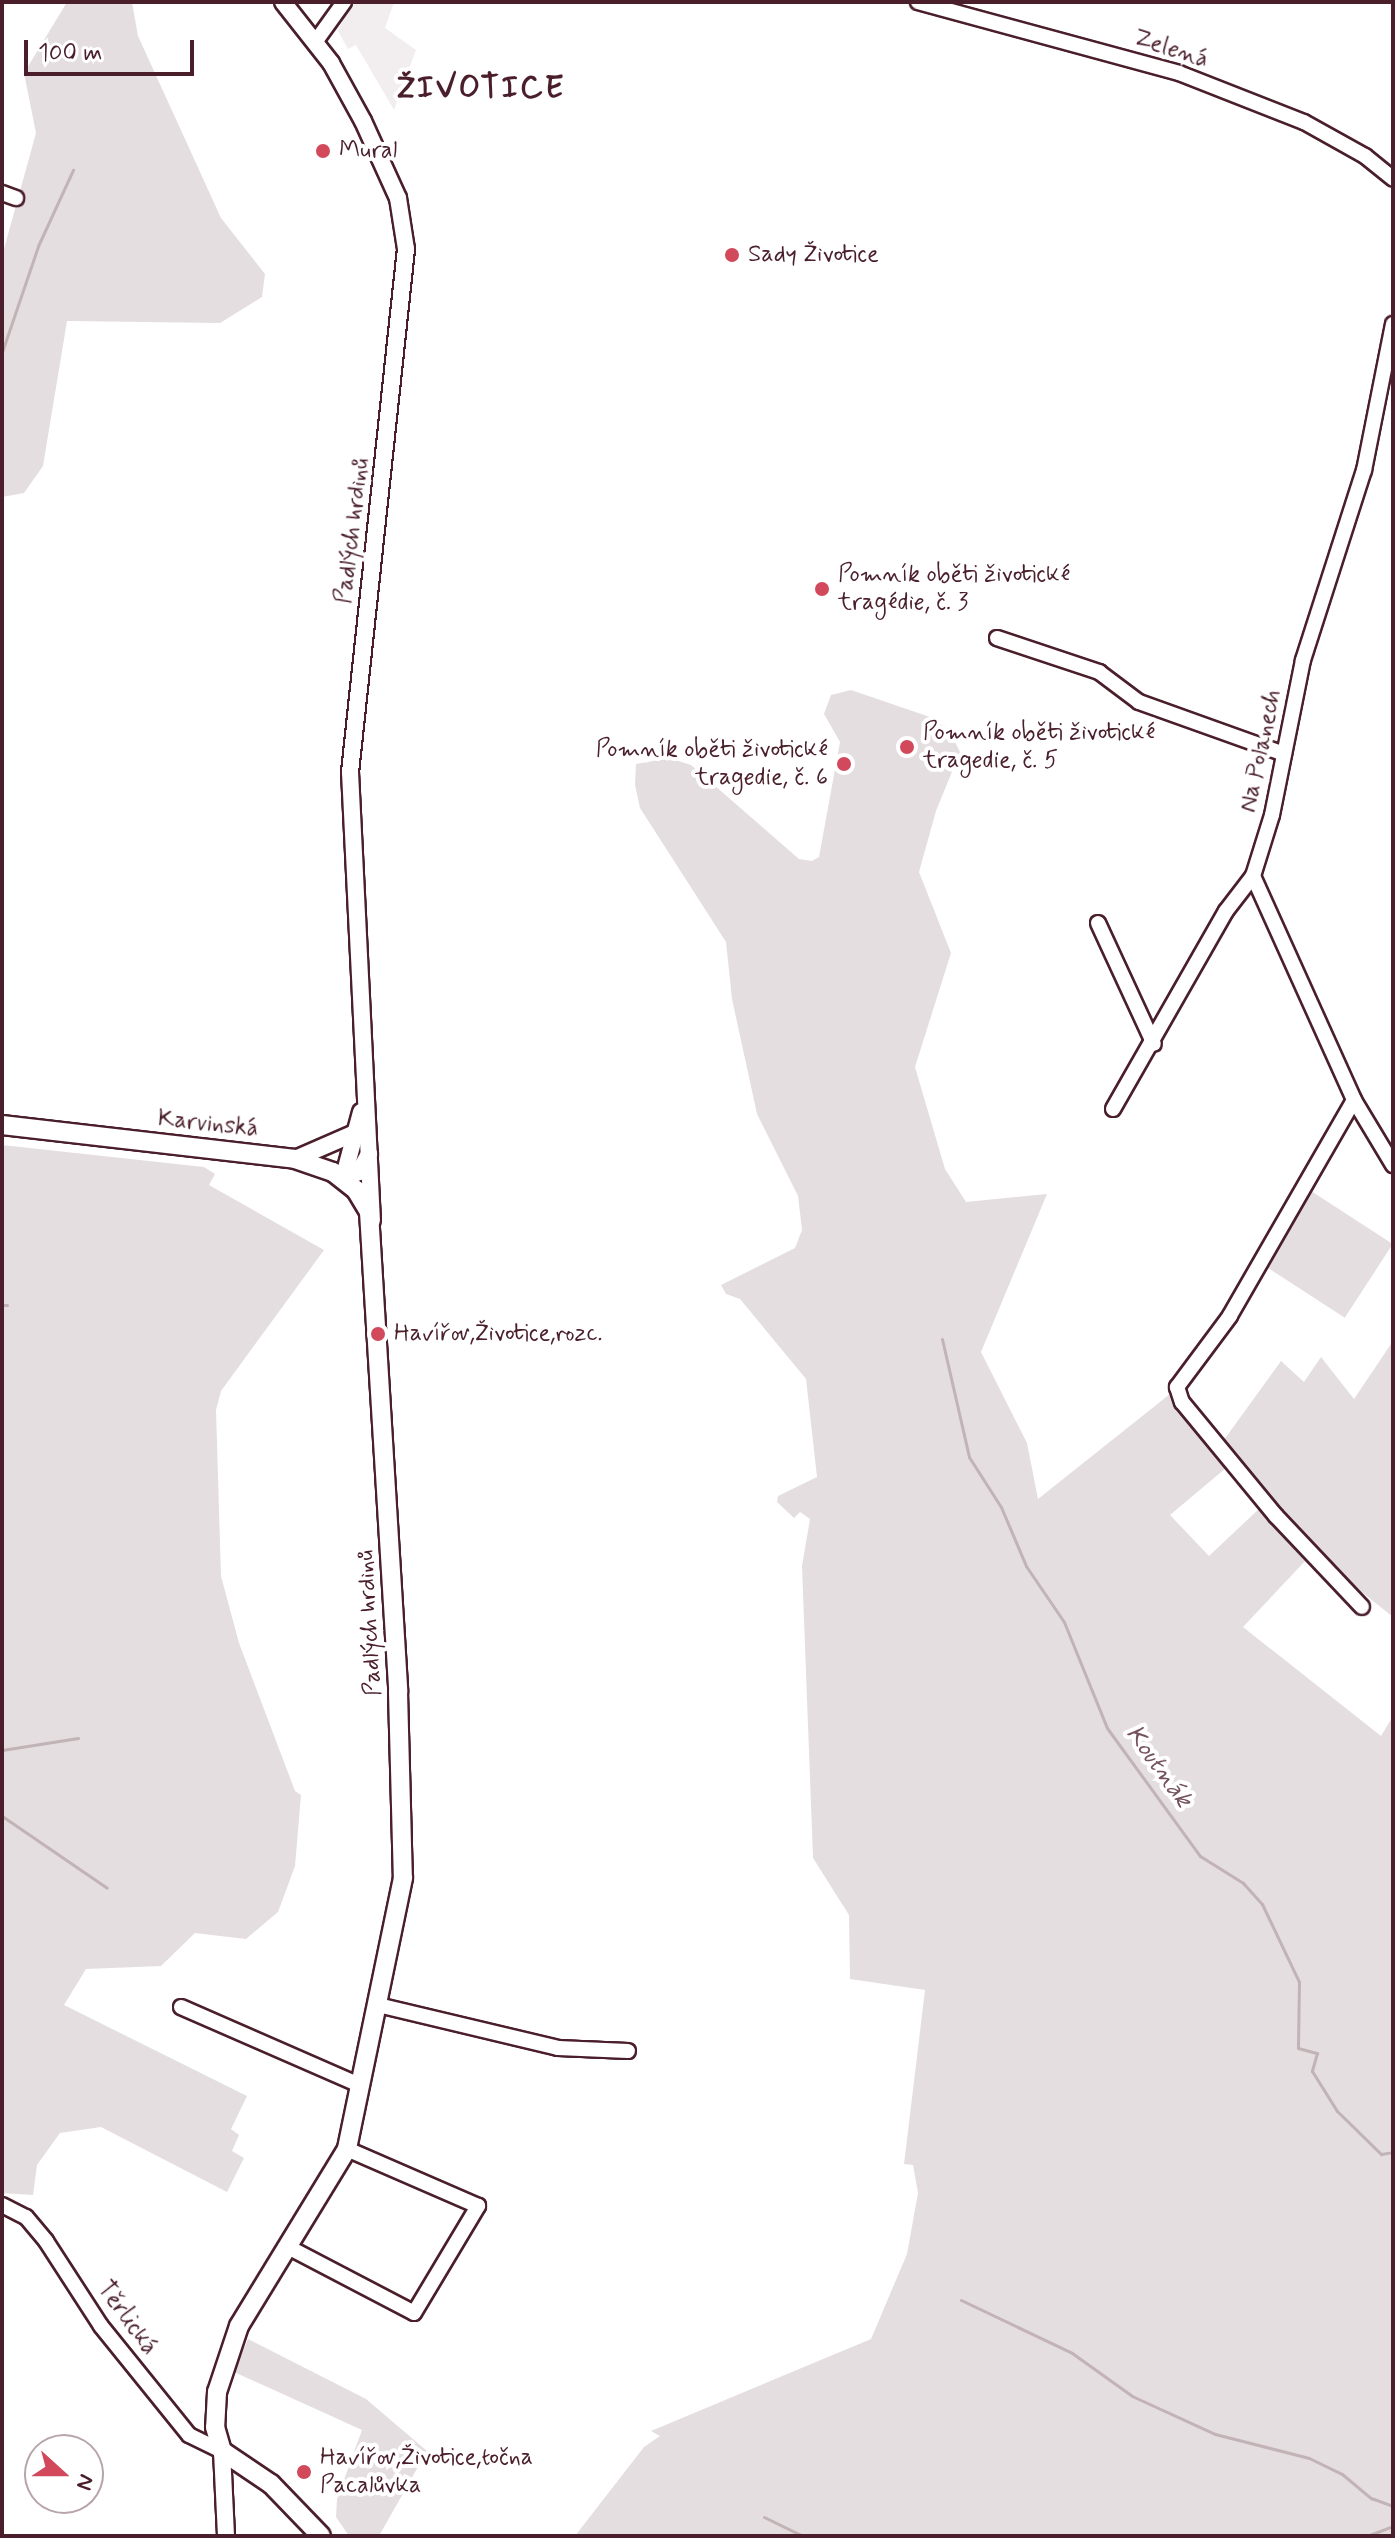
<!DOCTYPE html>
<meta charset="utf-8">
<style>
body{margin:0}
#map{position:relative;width:1395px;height:2538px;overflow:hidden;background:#fff;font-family:Mynerve,sans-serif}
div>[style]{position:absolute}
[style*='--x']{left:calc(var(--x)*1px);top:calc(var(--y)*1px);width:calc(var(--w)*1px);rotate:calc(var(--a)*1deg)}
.built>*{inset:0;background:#f2eeef}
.green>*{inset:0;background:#e5dee0;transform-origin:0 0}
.stream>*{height:3px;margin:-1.5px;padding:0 1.5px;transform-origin:1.5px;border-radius:1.5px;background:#c1b3b6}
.roads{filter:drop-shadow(2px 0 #4a1f2b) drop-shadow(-2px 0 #4a1f2b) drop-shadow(0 2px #4a1f2b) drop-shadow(0 -2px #4a1f2b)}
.minor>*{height:14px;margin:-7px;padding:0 7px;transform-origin:7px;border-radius:7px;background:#fff}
.tertiary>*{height:16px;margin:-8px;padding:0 8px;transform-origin:8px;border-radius:8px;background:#fff}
.secondary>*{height:18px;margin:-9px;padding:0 9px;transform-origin:9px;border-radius:9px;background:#fff}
.dots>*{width:22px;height:22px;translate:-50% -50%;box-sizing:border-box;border:4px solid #fff;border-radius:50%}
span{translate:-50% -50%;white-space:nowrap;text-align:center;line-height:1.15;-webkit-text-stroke:8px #fff;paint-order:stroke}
.street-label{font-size:24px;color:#4a1f2b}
.poi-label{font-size:24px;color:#4a1f2b}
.left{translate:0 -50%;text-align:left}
.right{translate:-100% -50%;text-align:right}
.water-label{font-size:26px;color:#74535c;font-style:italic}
.district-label{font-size:32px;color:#4a1f2b;font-weight:700;letter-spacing:2px}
.frame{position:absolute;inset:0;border:4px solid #4a1f2b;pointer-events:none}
.north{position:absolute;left:24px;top:2434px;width:80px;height:80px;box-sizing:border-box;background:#fff;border:2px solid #b7a5aa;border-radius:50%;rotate:111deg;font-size:22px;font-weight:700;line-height:32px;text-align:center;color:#4a1f2b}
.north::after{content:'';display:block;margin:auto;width:28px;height:36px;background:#d1495b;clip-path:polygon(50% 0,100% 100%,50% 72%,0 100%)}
.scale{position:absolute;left:24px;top:40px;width:170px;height:36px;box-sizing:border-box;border:4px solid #4a1f2b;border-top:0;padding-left:10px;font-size:24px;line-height:28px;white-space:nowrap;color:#4a1f2b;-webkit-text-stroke:6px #fff;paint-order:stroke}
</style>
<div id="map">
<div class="built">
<div style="clip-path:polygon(351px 2px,394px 2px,385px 28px,416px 50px,394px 110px,356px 45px,348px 49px,338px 31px)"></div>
</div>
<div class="green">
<div style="clip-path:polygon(67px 2px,132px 2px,138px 36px,221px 218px,265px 274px,262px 297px,220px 323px,67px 321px,43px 466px,24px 493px,2px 497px,2px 256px,36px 133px,24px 73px)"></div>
<div style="clip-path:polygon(851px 690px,930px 717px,949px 730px,960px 752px,936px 811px,919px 872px,951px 953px,915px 1067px,945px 1169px,966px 1202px,1047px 1194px,981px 1352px,1027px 1443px,1038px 1499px,1175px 1390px,1179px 1405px,1226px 1468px,1170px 1515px,1209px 1556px,1262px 1506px,1308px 1558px,1243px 1627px,1381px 1736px,1393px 1716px,1393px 2536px,575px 2536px,644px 2447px,660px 2436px,651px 2431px,871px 2339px,907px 2254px,918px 2193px,913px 2165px,904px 2164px,925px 1990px,850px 1979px,849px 1915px,813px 1858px,802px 1566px,810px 1519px,800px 1512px,794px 1518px,777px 1502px,778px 1496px,817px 1477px,806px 1379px,740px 1299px,726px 1294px,721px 1285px,795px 1248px,802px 1230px,798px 1196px,757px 1114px,732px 999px,726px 942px,640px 808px,635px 785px,636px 764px,669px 758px,691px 765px,799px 859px,812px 861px,819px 857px,840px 742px,824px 714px,831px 695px)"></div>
<div style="clip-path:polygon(2px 1145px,204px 1167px,215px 1174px,209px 1185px,324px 1250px,221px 1391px,216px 1410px,221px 1576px,239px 1643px,295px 1791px,301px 1795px,295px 1866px,278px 1912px,246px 1939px,195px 1933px,161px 1966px,86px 1969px,64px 2005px,247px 2096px,231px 2129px,239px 2135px,232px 2151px,244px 2158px,227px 2192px,101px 2127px,60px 2133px,37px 2165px,33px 2195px,2px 2193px)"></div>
<div style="left:1308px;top:1189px;width:101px;height:88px;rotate:33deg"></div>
<div style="clip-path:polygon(1393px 1341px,1393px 1617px,1327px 1564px,1221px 1444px,1281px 1361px,1304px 1382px,1321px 1357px,1354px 1399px)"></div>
<div style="clip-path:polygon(248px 2339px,366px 2399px,427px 2451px,379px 2536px,349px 2536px,336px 2517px,337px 2499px,362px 2430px,234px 2372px)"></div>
</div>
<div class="stream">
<div style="--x:2;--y:352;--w:112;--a:-71.2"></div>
<div style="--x:38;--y:246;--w:84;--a:-65.3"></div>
<div style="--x:2;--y:1305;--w:5;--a:0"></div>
<div style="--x:942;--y:1339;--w:121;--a:77.1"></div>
<div style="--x:969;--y:1457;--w:59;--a:57.4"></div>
<div style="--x:1001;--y:1507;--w:64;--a:67"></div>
<div style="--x:1026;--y:1566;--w:68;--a:55.8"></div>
<div style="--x:1064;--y:1622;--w:114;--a:67.9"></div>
<div style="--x:1107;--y:1728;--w:158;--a:54"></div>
<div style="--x:1200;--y:1856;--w:51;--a:32.1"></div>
<div style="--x:1243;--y:1883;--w:28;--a:48"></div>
<div style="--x:1262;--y:1904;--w:86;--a:64.6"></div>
<div style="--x:1299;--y:1982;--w:66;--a:90.9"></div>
<div style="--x:1298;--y:2048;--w:20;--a:15"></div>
<div style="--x:1317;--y:2053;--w:19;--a:106"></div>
<div style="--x:1312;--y:2071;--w:47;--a:58"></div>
<div style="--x:1337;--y:2111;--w:62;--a:44.3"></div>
<div style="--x:1381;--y:2154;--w:12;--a:-9"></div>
<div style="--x:2;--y:1750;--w:77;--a:-9"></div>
<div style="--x:2;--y:1816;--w:127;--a:34.4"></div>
<div style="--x:961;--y:2300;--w:123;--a:25.5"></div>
<div style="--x:1072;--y:2353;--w:74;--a:35.6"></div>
<div style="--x:1132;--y:2396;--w:91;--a:24.6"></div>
<div style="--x:1215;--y:2434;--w:97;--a:14.3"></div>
<div style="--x:1309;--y:2458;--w:37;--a:26"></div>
<div style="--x:1342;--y:2474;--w:38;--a:40"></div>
<div style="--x:1371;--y:2498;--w:23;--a:20"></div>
<div style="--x:764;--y:2517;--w:43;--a:26"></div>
<div style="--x:1367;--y:2536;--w:28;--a:-21"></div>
</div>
<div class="roads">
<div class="minor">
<div style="--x:918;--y:2;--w:270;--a:15.2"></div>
<div style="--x:1179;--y:73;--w:134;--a:21.4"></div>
<div style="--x:1304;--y:122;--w:70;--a:29.1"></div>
<div style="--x:1365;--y:156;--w:36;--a:39"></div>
<div style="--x:316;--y:41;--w:48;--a:-54.3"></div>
<div style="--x:2;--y:193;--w:15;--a:20"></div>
<div style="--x:1393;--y:324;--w:149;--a:101.2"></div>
<div style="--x:1364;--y:470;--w:200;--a:107.8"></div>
<div style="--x:1303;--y:660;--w:158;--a:101.3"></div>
<div style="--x:1272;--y:815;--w:64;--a:107.3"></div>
<div style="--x:1253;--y:876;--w:246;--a:65.7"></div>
<div style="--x:1354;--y:1100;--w:76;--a:59"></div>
<div style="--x:997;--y:638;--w:108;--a:18.4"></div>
<div style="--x:1099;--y:672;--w:50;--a:36.9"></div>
<div style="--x:1139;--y:702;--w:154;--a:19.7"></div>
<div style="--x:1098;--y:923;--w:133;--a:65.2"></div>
<div style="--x:1354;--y:1100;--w:249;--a:119.9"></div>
<div style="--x:1230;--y:1316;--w:89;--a:126.7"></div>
<div style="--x:1177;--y:1387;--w:16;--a:72"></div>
<div style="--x:1182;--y:1402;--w:148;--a:50.5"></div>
<div style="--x:1276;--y:1516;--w:125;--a:46.6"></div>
<div style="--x:1113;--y:1109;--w:228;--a:-60.3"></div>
<div style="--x:1226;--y:911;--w:44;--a:-52.4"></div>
<div style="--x:378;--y:2005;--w:185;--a:13.4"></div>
<div style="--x:558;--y:2048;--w:70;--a:2.5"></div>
<div style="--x:181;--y:2007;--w:197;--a:23.6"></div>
<div style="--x:2;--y:2205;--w:27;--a:27"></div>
<div style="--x:26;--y:2217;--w:31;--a:50"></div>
<div style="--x:46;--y:2241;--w:101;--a:57.1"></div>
<div style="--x:101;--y:2326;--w:140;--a:51.1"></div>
<div style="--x:189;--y:2435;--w:37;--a:26"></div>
<div style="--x:288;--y:2247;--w:142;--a:27.6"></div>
<div style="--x:414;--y:2313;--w:125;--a:-59.1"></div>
<div style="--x:478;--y:2206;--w:143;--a:-156.5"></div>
</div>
<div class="tertiary">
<div style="--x:283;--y:2;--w:78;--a:51.8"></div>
<div style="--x:331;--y:63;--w:66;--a:61.1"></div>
<div style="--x:363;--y:121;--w:85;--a:65.6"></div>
<div style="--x:398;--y:198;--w:52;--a:81.1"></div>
<div style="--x:406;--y:249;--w:526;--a:96.11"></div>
<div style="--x:350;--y:772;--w:449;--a:87.2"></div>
<div style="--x:361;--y:1112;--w:69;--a:105"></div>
<div style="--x:343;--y:1179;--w:17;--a:-24"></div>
<div style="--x:359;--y:1172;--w:21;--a:-61"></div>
<div style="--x:295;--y:1159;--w:65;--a:-23.4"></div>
<div style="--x:222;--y:2451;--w:85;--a:87.3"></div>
</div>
<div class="secondary">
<div style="--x:2;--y:1125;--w:295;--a:6.6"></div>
<div style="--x:295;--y:1159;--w:40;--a:18.9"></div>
<div style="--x:333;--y:1172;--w:29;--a:38"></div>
<div style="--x:356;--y:1190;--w:26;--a:59"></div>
<div style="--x:369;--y:1212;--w:481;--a:86.5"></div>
<div style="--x:398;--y:1692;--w:186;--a:88.5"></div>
<div style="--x:403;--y:1878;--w:277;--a:101.7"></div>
<div style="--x:347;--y:2149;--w:207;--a:121.4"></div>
<div style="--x:239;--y:2326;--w:70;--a:108.4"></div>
<div style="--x:217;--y:2392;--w:35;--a:93"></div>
<div style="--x:215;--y:2427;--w:25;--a:74"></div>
<div style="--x:222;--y:2451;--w:59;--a:34"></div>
<div style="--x:271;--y:2484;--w:72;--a:46.1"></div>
</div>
</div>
<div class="dots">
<div style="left:323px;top:151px;background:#d1495b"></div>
<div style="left:732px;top:255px;background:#d1495b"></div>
<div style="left:822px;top:589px;background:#d1495b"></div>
<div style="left:907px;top:747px;background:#d1495b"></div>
<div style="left:844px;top:764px;background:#d1495b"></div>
<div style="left:378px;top:1334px;background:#d1495b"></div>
<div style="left:304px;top:2472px;background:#d1495b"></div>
</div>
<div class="street-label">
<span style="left:1171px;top:49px;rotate:18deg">Zelená</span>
<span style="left:353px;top:531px;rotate:-83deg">Padlých hrdinů</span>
<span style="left:1261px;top:751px;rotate:-78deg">Na Polanech</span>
<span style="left:208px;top:1124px;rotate:6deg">Karvinská</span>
<span style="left:370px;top:1623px;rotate:-93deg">Padlých hrdinů</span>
<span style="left:127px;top:2318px;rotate:54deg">Těrlická</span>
</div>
<div class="poi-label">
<span class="left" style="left:339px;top:151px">Mural</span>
<span class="left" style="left:748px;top:255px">Sady Životice</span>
<span class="left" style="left:838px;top:589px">Pomník oběti životické<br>tragédie, č. 3</span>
<span class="left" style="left:923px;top:747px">Pomník oběti životické<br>tragedie, č. 5</span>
<span class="right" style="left:828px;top:764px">Pomník oběti životické<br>tragedie, č. 6</span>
<span class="left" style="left:394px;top:1334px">Havířov,Životice,rozc.</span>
<span class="left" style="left:320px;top:2472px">Havířov,Životice,točna<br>Pacalůvka</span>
</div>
<div class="water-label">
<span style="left:1158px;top:1767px;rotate:54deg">Koutnák</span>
</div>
<div class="district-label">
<span style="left:481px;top:88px">ŽIVOTICE</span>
</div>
<div class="frame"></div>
<div class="north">N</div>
<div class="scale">100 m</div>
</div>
